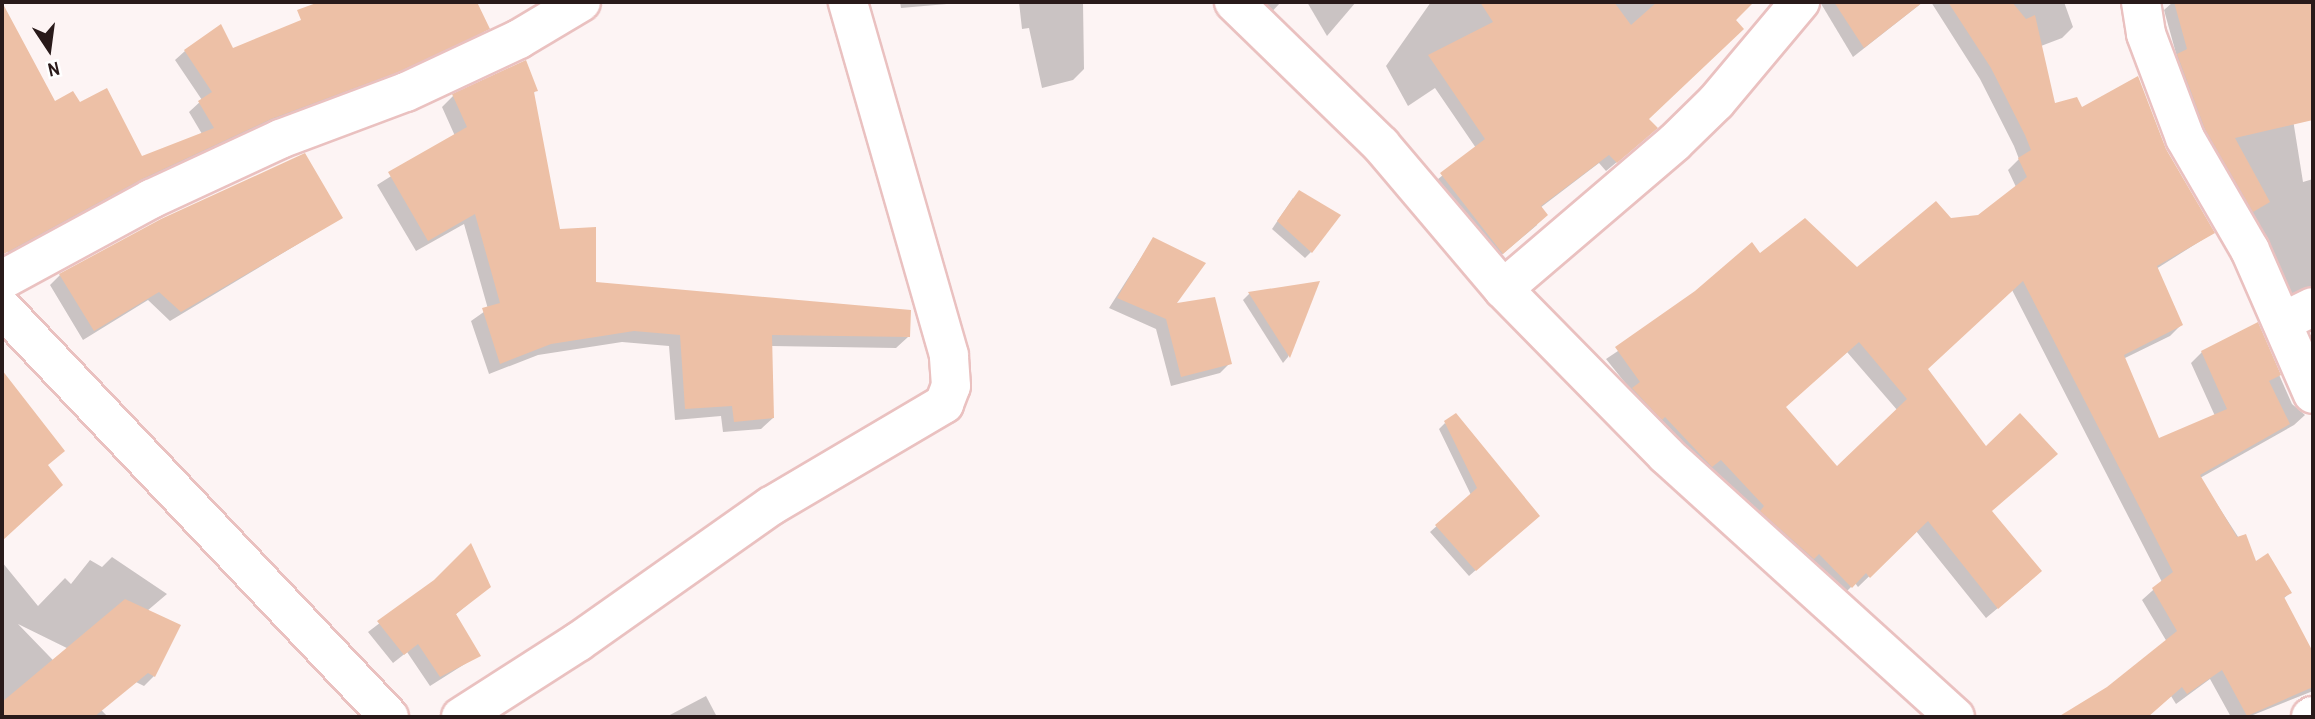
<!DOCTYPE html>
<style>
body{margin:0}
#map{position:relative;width:2315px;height:719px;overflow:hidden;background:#fdf4f4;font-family:"Archivo Narrow",sans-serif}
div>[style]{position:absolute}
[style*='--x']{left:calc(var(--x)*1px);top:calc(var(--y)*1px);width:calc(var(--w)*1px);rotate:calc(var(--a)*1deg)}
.shadow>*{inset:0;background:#0003}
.building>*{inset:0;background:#edc0a6}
.roads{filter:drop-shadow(2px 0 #eac1c0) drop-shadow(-2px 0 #eac1c0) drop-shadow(0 2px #eac1c0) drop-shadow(0 -2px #eac1c0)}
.minor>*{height:38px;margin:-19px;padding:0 19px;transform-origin:19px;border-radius:19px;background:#fff}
span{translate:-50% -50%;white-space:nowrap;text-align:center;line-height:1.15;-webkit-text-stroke:5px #fff;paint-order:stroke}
.frame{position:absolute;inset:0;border:4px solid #291a1a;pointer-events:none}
.north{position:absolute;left:14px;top:14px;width:70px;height:70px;-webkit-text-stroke:5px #fff;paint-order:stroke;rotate:167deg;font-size:19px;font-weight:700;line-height:28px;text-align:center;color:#291a1a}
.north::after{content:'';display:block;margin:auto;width:24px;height:32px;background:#291a1a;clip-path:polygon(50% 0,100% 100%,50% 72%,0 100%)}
</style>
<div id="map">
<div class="shadow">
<div style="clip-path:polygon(348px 2px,475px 2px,487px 28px,478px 38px,386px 81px,259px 128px,130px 188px,9px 254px,2px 239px,2px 66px,28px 52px,54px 104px,79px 105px,141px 159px,202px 134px,189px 112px,202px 100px,175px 60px,185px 51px,232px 50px)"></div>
<div style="clip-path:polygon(900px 2px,970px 2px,901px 8px)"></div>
<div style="clip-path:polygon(1019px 2px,1083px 2px,1084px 69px,1073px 80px,1042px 88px,1029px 28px,1022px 29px)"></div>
<div style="clip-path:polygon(1256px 2px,1281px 2px,1264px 20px)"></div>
<div style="clip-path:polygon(1307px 2px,1356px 2px,1327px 36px)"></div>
<div style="clip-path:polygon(1431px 2px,1752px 2px,1647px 119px,1646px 138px,1606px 171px,1599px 163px,1540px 208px,1537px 225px,1493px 262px,1432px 184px,1476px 148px,1435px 88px,1408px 106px,1386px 66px)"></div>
<div style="clip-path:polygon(1820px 2px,1923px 2px,1853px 57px)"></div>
<div style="clip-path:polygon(evenodd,1931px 2px,2064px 2px,2073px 27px,2062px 38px,2041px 46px,2054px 105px,2081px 110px,2164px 150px,2213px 233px,2156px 269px,2181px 325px,2170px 336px,2123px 359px,2158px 441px,2215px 416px,2191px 363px,2202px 352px,2257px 325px,2292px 404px,2305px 415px,2294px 425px,2200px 478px,2255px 563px,2290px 593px,2283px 599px,2313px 656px,2313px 691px,2248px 717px,2231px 717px,2210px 679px,2176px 704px,2171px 696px,2147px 717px,2111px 717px,2095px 700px,2167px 642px,2142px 600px,2162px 582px,2012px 290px,1926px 369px,1991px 511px,2029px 582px,1986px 618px,1916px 531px,1858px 587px,1855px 583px,1840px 598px,1700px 476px,1606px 359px,1760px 256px,1857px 270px,1950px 220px,1979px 216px,2016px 187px,2008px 170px,2019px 159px,2014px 146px,1980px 79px,1931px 2px,1847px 352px,1898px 411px,1837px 469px,1784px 407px,1847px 352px)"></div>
<div style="clip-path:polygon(2173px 2px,2313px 2px,2313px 101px,2291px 107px,2303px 182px,2313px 179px,2313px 300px,2283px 301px,2168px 66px,2177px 57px,2164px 10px)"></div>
<div style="clip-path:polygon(536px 90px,533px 94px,559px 231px,594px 283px,908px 337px,896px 348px,771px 346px,773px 418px,761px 429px,723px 432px,721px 416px,675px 420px,669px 346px,622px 342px,538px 355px,489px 374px,471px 321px,488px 309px,464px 224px,416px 251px,377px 185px,455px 136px,442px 107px,453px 96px)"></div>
<div style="clip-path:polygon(1293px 198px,1311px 252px,1305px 258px,1272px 229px)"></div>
<div style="clip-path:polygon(341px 218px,170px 321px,148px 300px,83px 340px,50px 285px,60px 275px)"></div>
<div style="clip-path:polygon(1153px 239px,1174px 306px,1230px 363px,1220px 373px,1171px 386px,1156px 329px,1109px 308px)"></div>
<div style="clip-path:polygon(1317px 283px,1288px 357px,1283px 363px,1243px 300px,1249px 294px)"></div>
<div style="clip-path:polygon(2313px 333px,2313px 371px,2301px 344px)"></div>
<div style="clip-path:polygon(15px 390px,46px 466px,51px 495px,2px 540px,2px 400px)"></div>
<div style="clip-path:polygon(1445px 423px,1531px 522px,1469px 576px,1430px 532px,1471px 495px,1439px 429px)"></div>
<div style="clip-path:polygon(112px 557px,167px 594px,147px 611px,154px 676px,144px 686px,18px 624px,108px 717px,2px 717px,2px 562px,38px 606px,65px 578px,71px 584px,90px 560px,102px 567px)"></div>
<div style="clip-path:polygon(435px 581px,488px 587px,455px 615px,479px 655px,430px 686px,407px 652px,393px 663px,368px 632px)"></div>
<div style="clip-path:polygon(706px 696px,717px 717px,666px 717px)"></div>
</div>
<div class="building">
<div style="clip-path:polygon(2px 2px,55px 101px,73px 91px,80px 102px,107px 88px,142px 156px,214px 128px,198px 101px,212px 92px,184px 50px,221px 24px,233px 48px,301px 20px,297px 10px,319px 2px,477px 2px,490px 29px,398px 72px,271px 119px,142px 179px,2px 255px)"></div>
<div style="clip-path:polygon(1480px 2px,1614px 2px,1631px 25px,1657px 2px,1754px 2px,1736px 20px,1744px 29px,1649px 119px,1658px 128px,1617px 163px,1609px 155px,1541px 206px,1548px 215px,1503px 254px,1440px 173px,1485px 139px,1428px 55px,1493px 22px)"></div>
<div style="clip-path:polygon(1834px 2px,1923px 2px,1864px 48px)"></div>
<div style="clip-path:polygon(evenodd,1948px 2px,2012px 2px,2026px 19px,2035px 15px,2055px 103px,2077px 97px,2082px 107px,2138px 76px,2166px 149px,2215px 233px,2157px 266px,2183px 325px,2124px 355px,2159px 438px,2227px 409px,2201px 351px,2258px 322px,2281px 375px,2269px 381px,2290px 424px,2200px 475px,2237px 537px,2246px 534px,2256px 561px,2268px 553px,2292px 593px,2284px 597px,2313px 652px,2313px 687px,2247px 716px,2222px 670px,2187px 694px,2182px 687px,2148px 717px,2058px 717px,2107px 687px,2177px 631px,2152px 588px,2173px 572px,2023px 281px,1928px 369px,1986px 446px,2020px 413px,2058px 454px,1992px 511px,2042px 571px,1998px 609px,1928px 521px,1870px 578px,1866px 573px,1852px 588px,1819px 554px,1814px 559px,1760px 511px,1764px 506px,1721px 460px,1712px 467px,1665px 417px,1662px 420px,1632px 388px,1640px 382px,1615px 347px,1695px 291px,1752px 242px,1760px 253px,1805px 218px,1857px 267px,1936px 201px,1951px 218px,1978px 215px,2027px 177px,2018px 158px,2031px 150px,2025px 135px,1991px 68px,1948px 2px,1859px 342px,1907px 399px,1837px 466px,1786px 407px,1859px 342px)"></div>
<div style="clip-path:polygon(2174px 2px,2313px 2px,2313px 120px,2235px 138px,2270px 202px,2253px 212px,2205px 129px,2177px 54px,2187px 49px)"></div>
<div style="clip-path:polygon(526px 60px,538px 91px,534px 92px,560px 229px,596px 227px,596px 282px,911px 310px,910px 337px,772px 335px,774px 418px,734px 422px,732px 406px,685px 409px,680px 335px,634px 331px,551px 344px,500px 364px,482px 308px,500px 303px,475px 214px,428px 241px,388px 172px,467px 127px,452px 94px)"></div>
<div style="clip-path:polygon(305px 153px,343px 218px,181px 312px,159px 292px,94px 331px,59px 274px,161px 219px)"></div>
<div style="clip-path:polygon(1299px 190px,1341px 215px,1312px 253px,1277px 221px)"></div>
<div style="clip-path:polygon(1153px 237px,1206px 263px,1177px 303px,1215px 297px,1232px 364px,1181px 377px,1166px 319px,1117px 298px)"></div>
<div style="clip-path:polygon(1320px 281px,1290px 358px,1248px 292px)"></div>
<div style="clip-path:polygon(2px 370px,65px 451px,48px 465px,63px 485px,2px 541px)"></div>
<div style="clip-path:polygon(1456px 413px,1540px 516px,1476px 571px,1435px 525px,1477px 488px,1444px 421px)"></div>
<div style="clip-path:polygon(471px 543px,491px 587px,456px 614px,481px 656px,440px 677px,418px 644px,404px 655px,377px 621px,434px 580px)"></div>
<div style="clip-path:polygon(125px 599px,181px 625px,155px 677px,148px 673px,94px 717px,2px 717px,2px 702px)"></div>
</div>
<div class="roads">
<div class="minor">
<div style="--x:1234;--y:2;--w:205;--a:44.2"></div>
<div style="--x:1381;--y:145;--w:189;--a:49.7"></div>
<div style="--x:1503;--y:289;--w:233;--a:45.5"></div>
<div style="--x:1666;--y:455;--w:390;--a:42.2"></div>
<div style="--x:2141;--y:2;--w:32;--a:81"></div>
<div style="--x:2146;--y:34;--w:111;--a:69.4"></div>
<div style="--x:2185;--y:138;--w:129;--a:59.9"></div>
<div style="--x:2250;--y:250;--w:157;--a:66.4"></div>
<div style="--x:2;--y:280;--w:170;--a:-28.5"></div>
<div style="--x:151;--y:199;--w:142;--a:-24.9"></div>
<div style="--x:280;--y:139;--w:134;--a:-20.5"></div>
<div style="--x:406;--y:92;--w:125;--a:-25.1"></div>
<div style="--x:519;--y:39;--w:72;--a:-30.8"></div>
<div style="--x:1503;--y:289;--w:226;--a:-40.5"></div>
<div style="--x:1675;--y:142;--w:57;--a:-44.3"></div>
<div style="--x:1716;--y:102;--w:131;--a:-50"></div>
<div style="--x:2;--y:308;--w:563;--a:46.58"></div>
<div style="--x:2282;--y:322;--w:34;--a:-26"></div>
<div style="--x:461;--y:717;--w:139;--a:-32.7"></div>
<div style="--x:578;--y:642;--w:236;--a:-35.2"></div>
<div style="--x:771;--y:506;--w:201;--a:-30.5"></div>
<div style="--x:944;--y:404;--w:19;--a:-69"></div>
<div style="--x:951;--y:386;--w:31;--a:-94"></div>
<div style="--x:949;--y:355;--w:367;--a:-106"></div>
<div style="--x:2311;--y:717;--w:2;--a:-27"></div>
</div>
</div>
<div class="frame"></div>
<div class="north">N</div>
</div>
